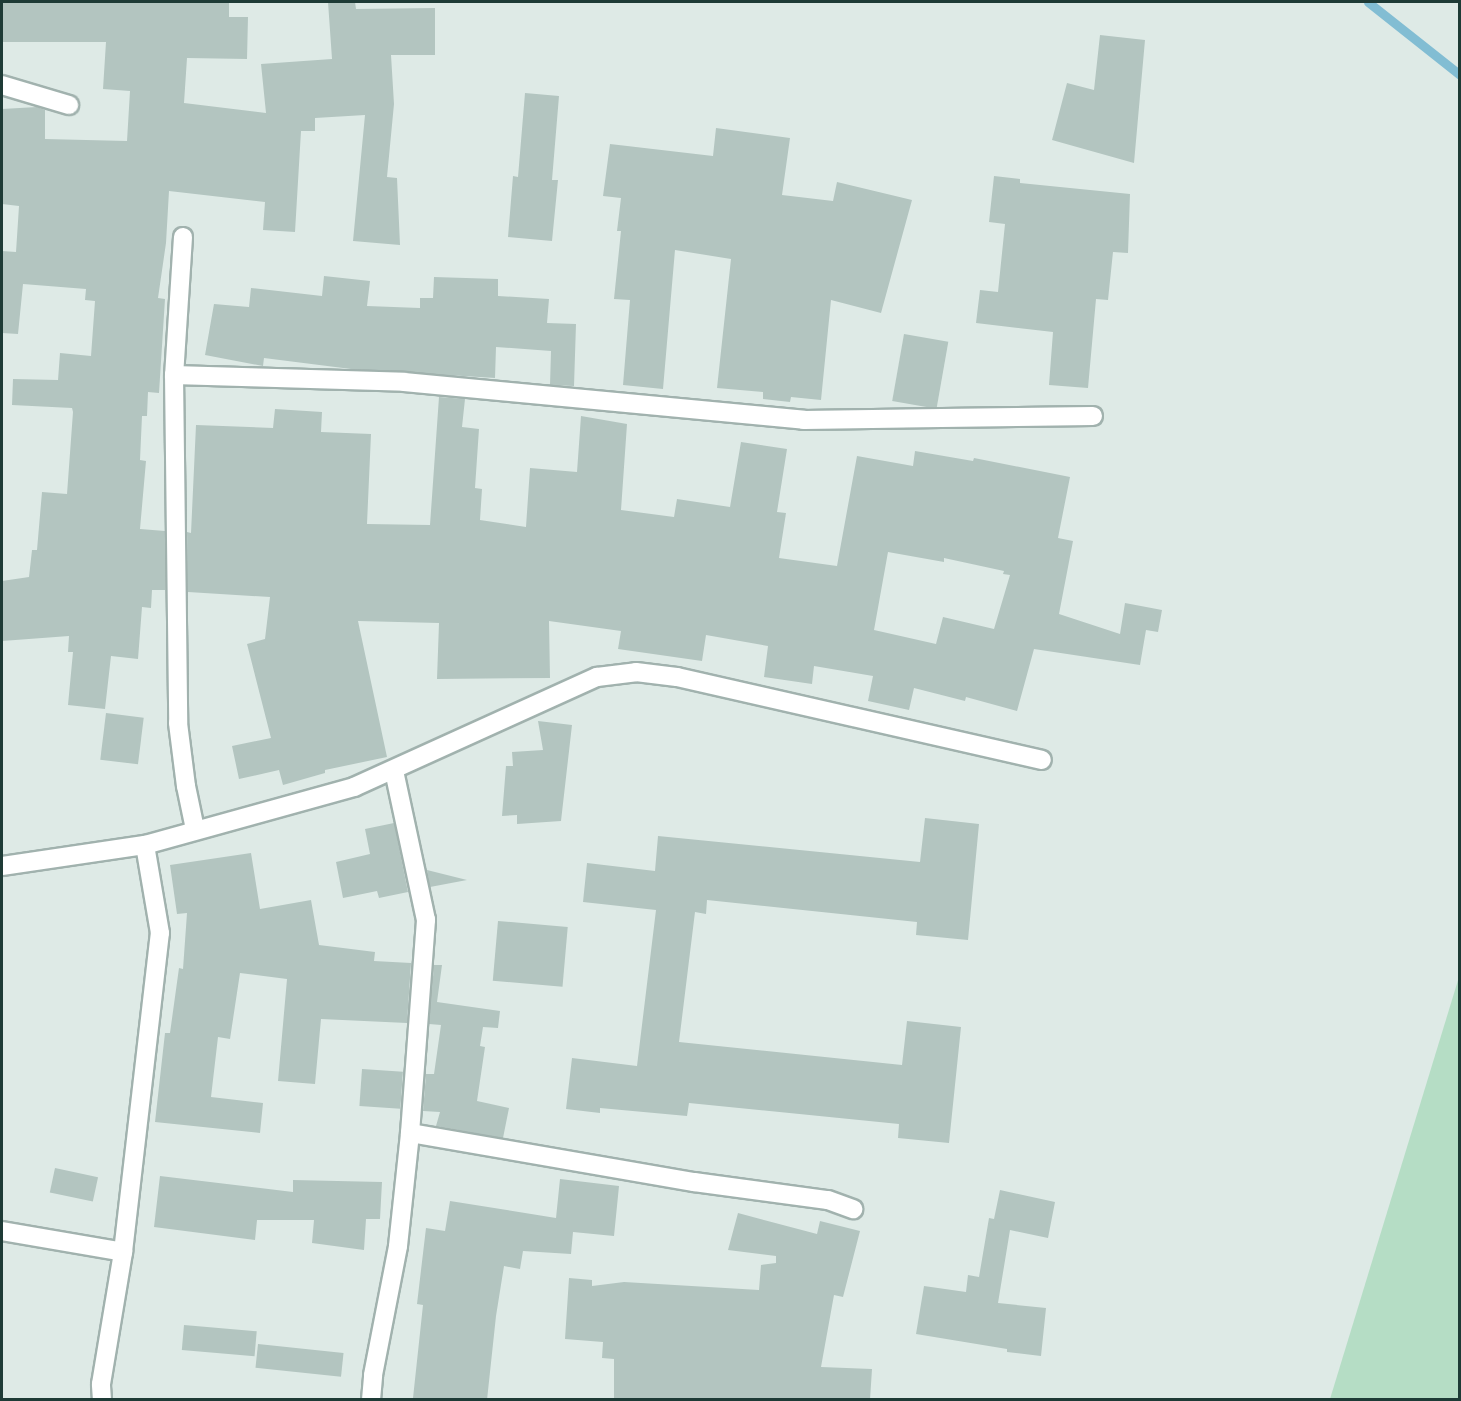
<!DOCTYPE html>
<style>
body{margin:0}
#map{position:relative;width:1461px;height:1401px;overflow:hidden;background:#deeae6;font-family:Ubuntu,sans-serif}
div>[style]{position:absolute}
[style*='--x']{left:calc(var(--x)*1px);top:calc(var(--y)*1px);width:calc(var(--w)*1px);rotate:calc(var(--a)*1deg)}
.green>*{inset:0;background:#b5ddc5}
.stream>*{height:9px;margin:-4.5px;padding:0 4.5px;transform-origin:4.5px;border-radius:4.5px;background:#82bdd3}
.building>*{inset:0;background:#b3c5c0;transform-origin:0 0}
.roads{filter:drop-shadow(2px 0 #a1b2ae) drop-shadow(-2px 0 #a1b2ae) drop-shadow(0 2px #a1b2ae) drop-shadow(0 -2px #a1b2ae)}
.street>*{height:18px;margin:-9px;padding:0 9px;transform-origin:9px;border-radius:9px;background:#fff}
span{translate:-50% -50%;white-space:nowrap;text-align:center;line-height:1.15;-webkit-text-stroke:6px #eef7f4;paint-order:stroke}
.frame{position:absolute;inset:0;border:3px solid #1e3b36;pointer-events:none}
</style>
<div id="map">
<div class="green">
<div style="clip-path:polygon(1459px 977px,1459px 1399px,1330px 1399px)"></div>
</div>
<div class="stream">
<div style="--x:1368;--y:2;--w:117;--a:38.4"></div>
</div>
<div class="building">
<div style="clip-path:polygon(2px 2px,229px 2px,229px 17px,248px 17px,247px 59px,187px 58px,184px 103px,266px 113px,261px 64px,332px 59px,328px 2px,355px 2px,356px 9px,435px 8px,435px 55px,391px 55px,394px 104px,387px 177px,397px 178px,400px 245px,353px 241px,365px 115px,315px 118px,315px 131px,301px 131px,295px 232px,263px 230px,265px 202px,169px 191px,166px 243px,158px 298px,165px 299px,159px 393px,148px 392px,147px 416px,142px 416px,140px 460px,146px 461px,140px 529px,165px 531px,165px 590px,152px 590px,151px 608px,142px 607px,138px 659px,111px 656px,105px 709px,68px 705px,73px 652px,68px 652px,69px 636px,2px 641px,2px 581px,29px 577px,32px 550px,37px 550px,42px 492px,67px 494px,73px 412px,72px 408px,12px 405px,13px 379px,58px 380px,60px 353px,91px 356px,95px 301px,85px 300px,86px 289px,23px 284px,18px 334px,2px 333px,2px 251px,16px 252px,19px 206px,2px 204px,2px 109px,37px 107px,45px 110px,45px 139px,127px 141px,130px 91px,103px 89px,106px 42px,2px 42px)"></div>
<div style="clip-path:polygon(1100px 35px,1145px 40px,1134px 163px,1052px 140px,1067px 83px,1094px 90px)"></div>
<div style="clip-path:polygon(525px 93px,559px 96px,552px 180px,558px 180px,552px 241px,508px 237px,513px 176px,518px 177px)"></div>
<div style="clip-path:polygon(716px 128px,790px 138px,782px 195px,833px 201px,837px 182px,912px 200px,881px 313px,831px 300px,821px 400px,791px 397px,790px 402px,763px 399px,763px 392px,717px 388px,731px 259px,675px 250px,663px 389px,623px 385px,630px 300px,614px 299px,621px 231px,617px 231px,621px 198px,603px 196px,610px 144px,713px 156px)"></div>
<div style="clip-path:polygon(994px 176px,1020px 179px,1020px 183px,1130px 194px,1128px 253px,1113px 252px,1108px 300px,1096px 299px,1088px 388px,1049px 385px,1053px 332px,976px 323px,980px 290px,998px 292px,1005px 224px,989px 222px)"></div>
<div style="clip-path:polygon(324px 276px,370px 281px,367px 306px,420px 308px,420px 298px,433px 298px,434px 277px,498px 279px,498px 296px,549px 299px,547px 323px,576px 324px,574px 386px,550px 385px,551px 351px,496px 347px,495px 378px,351px 369px,264px 358px,263px 366px,205px 355px,214px 304px,249px 307px,251px 288px,322px 296px)"></div>
<div style="left:904px;top:334px;width:45px;height:68px;rotate:10deg"></div>
<div style="clip-path:polygon(evenodd,439px 397px,465px 399px,462px 427px,479px 429px,475px 488px,482px 489px,480px 520px,526px 527px,530px 468px,577px 472px,581px 416px,627px 424px,621px 510px,674px 517px,677px 499px,730px 507px,741px 442px,787px 449px,777px 512px,786px 513px,779px 558px,837px 566px,857px 456px,913px 466px,915px 451px,973px 461px,974px 458px,1070px 477px,1058px 538px,1073px 541px,1059px 614px,1120px 634px,1125px 603px,1162px 610px,1158px 632px,1146px 630px,1140px 665px,1034px 649px,1017px 711px,966px 697px,965px 701px,914px 688px,909px 710px,868px 701px,873px 676px,814px 666px,812px 684px,764px 677px,768px 646px,706px 635px,702px 661px,618px 649px,621px 631px,549px 621px,550px 678px,437px 679px,439px 623px,358px 621px,387px 757px,325px 770px,325px 773px,283px 785px,279px 770px,239px 779px,232px 746px,271px 738px,247px 644px,265px 639px,270px 597px,188px 592px,187px 532px,191px 533px,196px 425px,273px 428px,275px 409px,322px 412px,321px 432px,371px 434px,367px 524px,430px 525px,439px 397px,888px 552px,944px 562px,944px 558px,1004px 571px,1003px 574px,1010px 575px,994px 629px,943px 617px,936px 644px,874px 630px,888px 552px)"></div>
<div style="left:106px;top:713px;width:38px;height:47px;rotate:7deg"></div>
<div style="clip-path:polygon(538px 721px,572px 725px,561px 821px,517px 824px,517px 815px,502px 816px,506px 766px,513px 766px,512px 752px,543px 750px)"></div>
<div style="clip-path:polygon(925px 818px,979px 824px,968px 940px,916px 935px,917px 922px,707px 900px,706px 914px,695px 912px,679px 1042px,902px 1065px,907px 1021px,961px 1027px,949px 1143px,898px 1138px,899px 1124px,689px 1103px,687px 1116px,600px 1108px,600px 1113px,566px 1109px,572px 1058px,637px 1066px,656px 910px,583px 902px,587px 863px,655px 871px,658px 836px,920px 862px)"></div>
<div style="clip-path:polygon(394px 823px,408px 892px,379px 898px,377px 891px,343px 898px,336px 862px,370px 854px,365px 829px)"></div>
<div style="clip-path:polygon(251px 853px,260px 909px,311px 900px,319px 945px,375px 952px,374px 961px,411px 963px,407px 1023px,321px 1019px,315px 1084px,278px 1081px,287px 979px,240px 973px,230px 1039px,218px 1037px,211px 1097px,263px 1103px,260px 1133px,155px 1122px,165px 1033px,170px 1033px,179px 968px,183px 969px,187px 913px,177px 914px,170px 865px)"></div>
<div style="clip-path:polygon(427px 870px,467px 880px,430px 887px)"></div>
<div style="left:498px;top:921px;width:70px;height:60px;rotate:5deg"></div>
<div style="clip-path:polygon(434px 965px,442px 965px,437px 1002px,500px 1011px,498px 1028px,483px 1027px,480px 1046px,485px 1047px,477px 1101px,509px 1108px,503px 1138px,436px 1126px,440px 1112px,423px 1111px,426px 1074px,434px 1074px,441px 1025px,429px 1024px)"></div>
<div style="left:362px;top:1069px;width:41px;height:37px;rotate:4deg"></div>
<div style="left:55px;top:1168px;width:44px;height:25px;rotate:12deg"></div>
<div style="clip-path:polygon(160px 1176px,293px 1192px,293px 1180px,382px 1182px,380px 1219px,366px 1219px,364px 1250px,312px 1243px,314px 1220px,257px 1220px,255px 1240px,154px 1227px)"></div>
<div style="clip-path:polygon(560px 1179px,619px 1186px,614px 1236px,573px 1232px,571px 1254px,523px 1251px,520px 1269px,504px 1266px,496px 1316px,487px 1400px,413px 1398px,423px 1305px,417px 1304px,426px 1228px,445px 1231px,450px 1201px,556px 1218px)"></div>
<div style="clip-path:polygon(1000px 1190px,1055px 1202px,1048px 1238px,1010px 1230px,998px 1303px,1046px 1308px,1041px 1356px,1007px 1352px,1007px 1349px,916px 1334px,924px 1286px,966px 1292px,968px 1275px,979px 1277px,989px 1218px,994px 1219px)"></div>
<div style="clip-path:polygon(738px 1213px,817px 1234px,820px 1221px,860px 1231px,843px 1297px,834px 1295px,821px 1367px,872px 1369px,870px 1400px,614px 1400px,614px 1359px,602px 1358px,603px 1342px,565px 1339px,569px 1278px,592px 1280px,592px 1286px,624px 1282px,759px 1290px,761px 1265px,776px 1263px,776px 1256px,728px 1250px)"></div>
<div style="left:184px;top:1325px;width:73px;height:25px;rotate:5deg"></div>
<div style="left:258px;top:1344px;width:86px;height:24px;rotate:6deg"></div>
</div>
<div class="roads">
<div class="street">
<div style="--x:2;--y:85;--w:70;--a:16.6"></div>
<div style="--x:183;--y:237;--w:138;--a:93.7"></div>
<div style="--x:174;--y:375;--w:348;--a:89.3"></div>
<div style="--x:178;--y:723;--w:64;--a:82.8"></div>
<div style="--x:186;--y:786;--w:44;--a:78.2"></div>
<div style="--x:174;--y:375;--w:230;--a:1.7"></div>
<div style="--x:404;--y:382;--w:402;--a:5.4"></div>
<div style="--x:804;--y:420;--w:289;--a:-0.8"></div>
<div style="--x:2;--y:866;--w:145;--a:-8.4"></div>
<div style="--x:145;--y:845;--w:217;--a:-15.5"></div>
<div style="--x:354;--y:787;--w:267;--a:-24.4"></div>
<div style="--x:597;--y:677;--w:39;--a:-7"></div>
<div style="--x:636;--y:672;--w:41;--a:7"></div>
<div style="--x:677;--y:677;--w:374;--a:12.8"></div>
<div style="--x:410;--y:1133;--w:288;--a:9.8"></div>
<div style="--x:694;--y:1182;--w:135;--a:7.7"></div>
<div style="--x:828;--y:1200;--w:27;--a:20"></div>
<div style="--x:2;--y:1231;--w:123;--a:9.8"></div>
<div style="--x:102;--y:1400;--w:16;--a:-94"></div>
<div style="--x:101;--y:1384;--w:134;--a:-80.5"></div>
<div style="--x:123;--y:1252;--w:321;--a:-83.4"></div>
<div style="--x:160;--y:933;--w:89;--a:-99.7"></div>
<div style="--x:371;--y:1400;--w:25;--a:-85"></div>
<div style="--x:373;--y:1375;--w:131;--a:-79"></div>
<div style="--x:398;--y:1246;--w:114;--a:-83.9"></div>
<div style="--x:410;--y:1133;--w:214;--a:-85.7"></div>
<div style="--x:426;--y:920;--w:152;--a:-102.1"></div>
</div>
</div>
<div class="frame"></div>
</div>
